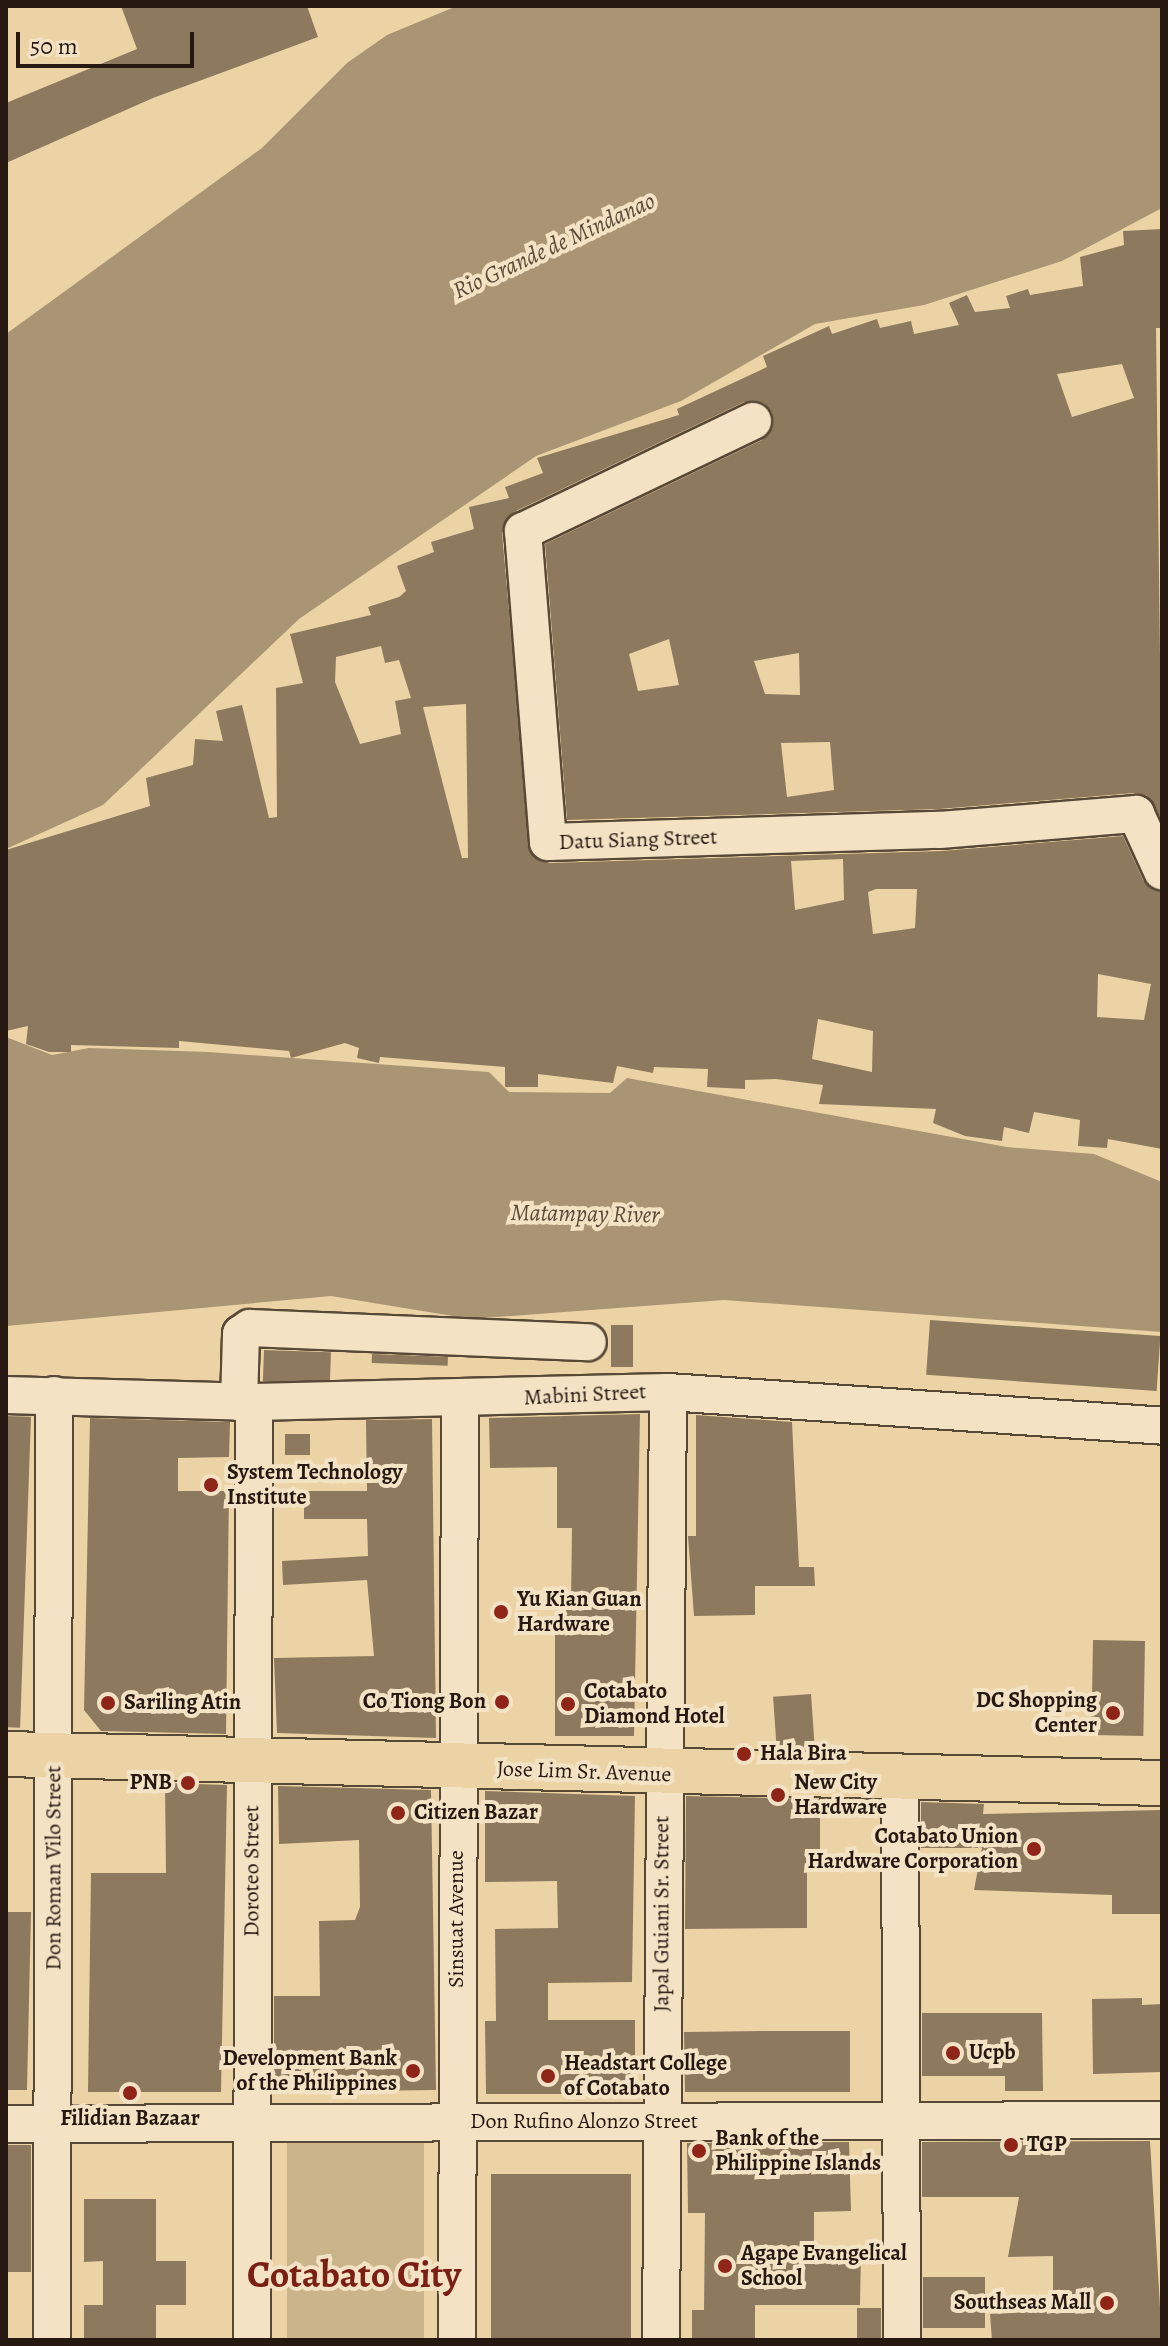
<!DOCTYPE html>
<style>
body{margin:0}
#map{position:relative;width:1168px;height:2346px;overflow:hidden;background:#ecd3a5;font-family:Alegreya,serif}
div>[style]{position:absolute}
[style*='--x']{left:calc(var(--x)*1px);top:calc(var(--y)*1px);width:calc(var(--w)*1px);rotate:calc(var(--a)*1deg)}
.green>*{inset:0;background:#cbb38c;transform-origin:0 0}
.water>*{inset:0;background:#a99473}
.building>*{inset:0;background:#8d7a5e;transform-origin:0 0}
.roads{filter:drop-shadow(2px 0 #584836) drop-shadow(-2px 0 #584836) drop-shadow(0 2px #584836) drop-shadow(0 -2px #584836)}
.minor>*{height:36px;margin:-18px;padding:0 18px;transform-origin:18px;border-radius:18px;background:#f3e2c4}
.major>*{height:44px;margin:-22px;padding:0 22px;transform-origin:22px;border-radius:22px;background:#ecd3a5}
.dots>*{width:22px;height:22px;translate:-50% -50%;box-sizing:border-box;border:4px solid #f3e2c4;border-radius:50%}
span{translate:-50% -50%;white-space:nowrap;text-align:center;line-height:1.15;-webkit-text-stroke:8px #f3e2c4;paint-order:stroke}
.street-label{font-size:22px;color:#271911}
.poi-label{font-size:22px;color:#271911;font-weight:700}
.left{translate:0 -50%;text-align:left}
.right{translate:-100% -50%;text-align:right}
.water-label{font-size:24px;color:#5b4a38;font-style:italic}
.town-label{font-size:38px;color:#7a1f14;font-weight:700}
.frame{position:absolute;inset:0;border:8px solid #271911;pointer-events:none}
.scale{position:absolute;left:16px;top:32px;width:178px;height:36px;box-sizing:border-box;border:4px solid #271911;border-top:0;padding-left:10px;font-size:24px;line-height:28px;white-space:nowrap;color:#271911;-webkit-text-stroke:6px #f3e2c4;paint-order:stroke}
</style>
<div id="map">
<div class="green">
<div style="left:287px;top:2141px;width:137px;height:199px"></div>
</div>
<div class="water">
<div style="clip-path:polygon(457px 6px,1162px 6px,1162px 208px,1062px 261px,924px 305px,815px 324px,681px 401px,536px 456px,299px 619px,103px 805px,6px 849px,6px 334px,262px 148px,347px 63px,387px 35px)"></div>
<div style="clip-path:polygon(6px 1037px,52px 1055px,89px 1048px,208px 1052px,489px 1072px,509px 1092px,610px 1093px,627px 1078px,1007px 1147px,1094px 1154px,1162px 1182px,1162px 1332px,724px 1300px,471px 1319px,331px 1296px,6px 1326px)"></div>
</div>
<div class="building">
<div style="clip-path:polygon(121px 6px,307px 6px,318px 37px,153px 98px,6px 163px,6px 103px,137px 49px)"></div>
<div style="clip-path:polygon(evenodd,1162px 229px,1162px 328px,1156px 328px,1162px 820px,1147px 796px,1134px 793px,939px 809px,567px 820px,545px 544px,762px 440px,772px 413px,764px 403px,744px 402px,514px 512px,502px 533px,531px 854px,549px 863px,941px 851px,1123px 836px,1143px 880px,1162px 892px,1162px 1149px,1108px 1139px,1107px 1148px,1078px 1146px,1080px 1120px,1034px 1112px,1029px 1133px,1004px 1127px,1002px 1141px,965px 1136px,933px 1123px,936px 1109px,819px 1104px,823px 1085px,776px 1079px,745px 1080px,745px 1089px,707px 1087px,708px 1069px,654px 1067px,653px 1073px,617px 1066px,613px 1083px,538px 1074px,538px 1087px,505px 1087px,505px 1067px,380px 1057px,379px 1063px,357px 1058px,359px 1048px,345px 1043px,291px 1058px,289px 1051px,179px 1041px,179px 1048px,71px 1045px,71px 1052px,49px 1052px,26px 1044px,28px 1026px,6px 1031px,6px 850px,150px 806px,146px 778px,193px 765px,195px 739px,223px 741px,216px 711px,242px 705px,269px 818px,277px 817px,276px 688px,303px 683px,290px 634px,371px 615px,368px 607px,399px 597px,406px 591px,397px 566px,434px 552px,431px 542px,474px 529px,469px 507px,509px 498px,505px 487px,543px 473px,537px 458px,679px 415px,677px 409px,767px 367px,763px 356px,829px 326px,832px 334px,877px 319px,880px 328px,911px 321px,914px 334px,959px 325px,949px 303px,967px 295px,975px 312px,1010px 308px,1006px 296px,1028px 289px,1030px 295px,1083px 286px,1080px 257px,1124px 245px,1123px 231px,1162px 229px,1122px 364px,1134px 398px,1072px 417px,1057px 374px,1122px 364px,1162px 229px,669px 639px,679px 685px,638px 691px,629px 654px,669px 639px,1162px 229px,381px 646px,385px 663px,399px 660px,411px 698px,395px 701px,401px 734px,360px 744px,335px 682px,336px 657px,381px 646px,1162px 229px,799px 653px,800px 695px,765px 694px,754px 661px,799px 653px,1162px 229px,466px 704px,468px 858px,462px 858px,423px 707px,466px 704px,1162px 229px,830px 742px,834px 790px,787px 797px,781px 743px,830px 742px,1162px 229px,843px 859px,844px 900px,795px 910px,791px 861px,843px 859px,1162px 229px,876px 889px,917px 889px,915px 928px,873px 934px,868px 892px,876px 889px,1162px 229px,1098px 974px,1151px 984px,1144px 1020px,1097px 1017px,1098px 974px,1162px 229px,818px 1019px,873px 1031px,872px 1072px,812px 1059px,818px 1019px)"></div>
<div style="left:930px;top:1320px;width:231px;height:55px;rotate:4deg"></div>
<div style="left:611px;top:1325px;width:22px;height:42px"></div>
<div style="left:264px;top:1350px;width:67px;height:31px;rotate:2deg"></div>
<div style="left:372px;top:1354px;width:76px;height:9px;rotate:2deg"></div>
<div style="clip-path:polygon(640px 1414px,634px 1736px,555px 1736px,555px 1601px,571px 1601px,572px 1528px,557px 1528px,557px 1467px,490px 1468px,489px 1418px)"></div>
<div style="clip-path:polygon(696px 1415px,792px 1422px,799px 1567px,814px 1567px,815px 1586px,755px 1586px,755px 1615px,694px 1616px,688px 1536px,696px 1536px)"></div>
<div style="left:6px;top:1416px;width:25px;height:311px;rotate:2deg"></div>
<div style="clip-path:polygon(90px 1418px,230px 1422px,229px 1457px,178px 1458px,178px 1491px,229px 1491px,226px 1734px,101px 1731px,84px 1710px)"></div>
<div style="clip-path:polygon(432px 1419px,436px 1738px,277px 1733px,274px 1658px,374px 1656px,367px 1580px,283px 1585px,282px 1561px,368px 1556px,367px 1519px,304px 1519px,304px 1491px,367px 1491px,366px 1420px)"></div>
<div style="left:310px;top:1434px;width:21px;height:25px;rotate:90deg"></div>
<div style="left:1093px;top:1640px;width:52px;height:95px;rotate:1deg"></div>
<div style="left:811px;top:1694px;width:55px;height:38px;rotate:86deg"></div>
<div style="clip-path:polygon(165px 1783px,227px 1785px,221px 2092px,88px 2092px,91px 1873px,166px 1873px)"></div>
<div style="clip-path:polygon(278px 1786px,431px 1790px,436px 2090px,274px 2092px,274px 1996px,320px 1996px,319px 1921px,355px 1920px,360px 1907px,359px 1840px,279px 1844px)"></div>
<div style="clip-path:polygon(485px 1791px,635px 1796px,632px 1982px,548px 1983px,548px 2020px,635px 2020px,635px 2094px,486px 2094px,485px 2021px,496px 2021px,495px 1929px,558px 1928px,557px 1881px,485px 1882px)"></div>
<div style="clip-path:polygon(686px 1796px,820px 1799px,820px 1850px,807px 1850px,807px 1928px,685px 1929px)"></div>
<div style="clip-path:polygon(921px 1802px,984px 1804px,983px 1814px,1162px 1810px,1162px 1914px,1112px 1914px,1112px 1895px,974px 1890px,982px 1848px,921px 1848px)"></div>
<div style="clip-path:polygon(6px 1912px,31px 1912px,27px 2090px,6px 2090px)"></div>
<div style="clip-path:polygon(1142px 1998px,1142px 2005px,1162px 2004px,1162px 2072px,1093px 2074px,1092px 1999px)"></div>
<div style="clip-path:polygon(922px 2013px,1042px 2013px,1043px 2091px,1005px 2091px,1005px 2076px,922px 2076px)"></div>
<div style="clip-path:polygon(773px 2031px,850px 2031px,850px 2092px,685px 2092px,684px 2032px)"></div>
<div style="clip-path:polygon(1150px 2141px,1162px 2340px,992px 2340px,990px 2314px,1053px 2311px,1053px 2256px,1008px 2257px,1019px 2197px,922px 2197px,922px 2142px)"></div>
<div style="clip-path:polygon(849px 2142px,851px 2211px,814px 2212px,814px 2252px,861px 2252px,860px 2305px,755px 2305px,755px 2340px,692px 2340px,692px 2310px,704px 2310px,705px 2213px,688px 2213px,687px 2143px)"></div>
<div style="left:6px;top:2145px;width:25px;height:127px"></div>
<div style="left:491px;top:2174px;width:140px;height:166px"></div>
<div style="clip-path:polygon(84px 2199px,156px 2199px,156px 2261px,186px 2261px,186px 2305px,156px 2305px,156px 2340px,84px 2340px,84px 2305px,103px 2305px,103px 2261px,84px 2262px)"></div>
<div style="left:923px;top:2277px;width:62px;height:51px"></div>
<div style="left:881px;top:2308px;width:32px;height:24px;rotate:90deg"></div>
</div>
<div class="roads">
<div class="minor">
<div style="--x:753;--y:421;--w:255;--a:154.4"></div>
<div style="--x:523;--y:531;--w:312;--a:85.4"></div>
<div style="--x:548;--y:842;--w:392;--a:-1.8"></div>
<div style="--x:940;--y:830;--w:197;--a:-4.7"></div>
<div style="--x:1136;--y:814;--w:63;--a:65.5"></div>
<div style="--x:6;--y:1395;--w:248;--a:1.6"></div>
<div style="--x:254;--y:1402;--w:414;--a:-1.4"></div>
<div style="--x:668;--y:1392;--w:495;--a:3.9"></div>
<div style="--x:239;--y:1402;--w:68;--a:-88.3"></div>
<div style="--x:241;--y:1334;--w:11;--a:-34"></div>
<div style="--x:250;--y:1328;--w:338;--a:2.4"></div>
<div style="--x:900;--y:1780;--w:560;--a:89.8"></div>
<div style="--x:6;--y:2124;--w:1156;--a:-0.2"></div>
<div style="--x:52;--y:2340;--w:945;--a:-89.88"></div>
<div style="--x:252;--y:2340;--w:938;--a:-89.88"></div>
<div style="--x:457;--y:2340;--w:939;--a:-89.82"></div>
<div style="--x:661;--y:2340;--w:948;--a:-89.58"></div>
</div>
<div class="major">
<div style="--x:6;--y:1754;--w:1156;--a:1.44"></div>
</div>
</div>
<div class="dots">
<div style="left:211px;top:1485px;background:#8f2418"></div>
<div style="left:501px;top:1612px;background:#8f2418"></div>
<div style="left:502px;top:1702px;background:#8f2418"></div>
<div style="left:108px;top:1703px;background:#8f2418"></div>
<div style="left:568px;top:1704px;background:#8f2418"></div>
<div style="left:1113px;top:1713px;background:#8f2418"></div>
<div style="left:744px;top:1754px;background:#8f2418"></div>
<div style="left:188px;top:1783px;background:#8f2418"></div>
<div style="left:778px;top:1795px;background:#8f2418"></div>
<div style="left:398px;top:1813px;background:#8f2418"></div>
<div style="left:1034px;top:1849px;background:#8f2418"></div>
<div style="left:953px;top:2053px;background:#8f2418"></div>
<div style="left:413px;top:2071px;background:#8f2418"></div>
<div style="left:548px;top:2076px;background:#8f2418"></div>
<div style="left:130px;top:2093px;background:#8f2418"></div>
<div style="left:1011px;top:2145px;background:#8f2418"></div>
<div style="left:699px;top:2151px;background:#8f2418"></div>
<div style="left:725px;top:2266px;background:#8f2418"></div>
<div style="left:1107px;top:2303px;background:#8f2418"></div>
</div>
<div class="street-label">
<span style="left:638px;top:840px;rotate:-2deg">Datu Siang Street</span>
<span style="left:585px;top:1395px;rotate:-3deg">Mabini Street</span>
<span style="left:584px;top:1772px;rotate:2deg">Jose Lim Sr. Avenue</span>
<span style="left:54px;top:1868px;rotate:-90deg">Don Roman Vilo Street</span>
<span style="left:252px;top:1871px;rotate:-90deg">Doroteo Street</span>
<span style="left:662px;top:1914px;rotate:-90deg">Japal Guiani Sr. Street</span>
<span style="left:457px;top:1919px;rotate:-90deg">Sinsuat Avenue</span>
<span style="left:584px;top:2122px">Don Rufino Alonzo Street</span>
</div>
<div class="poi-label">
<span class="left" style="left:227px;top:1485px">System Technology<br>Institute</span>
<span class="left" style="left:517px;top:1612px">Yu Kian Guan<br>Hardware</span>
<span class="left" style="left:584px;top:1704px">Cotabato<br>Diamond Hotel</span>
<span class="right" style="left:1097px;top:1713px">DC Shopping<br>Center</span>
<span class="right" style="left:486px;top:1702px">Co Tiong Bon</span>
<span class="left" style="left:124px;top:1703px">Sariling Atin</span>
<span class="left" style="left:760px;top:1754px">Hala Bira</span>
<span class="left" style="left:794px;top:1795px">New City<br>Hardware</span>
<span class="right" style="left:172px;top:1783px">PNB</span>
<span class="left" style="left:414px;top:1813px">Citizen Bazar</span>
<span class="right" style="left:1018px;top:1849px">Cotabato Union<br>Hardware Corporation</span>
<span class="left" style="left:969px;top:2053px">Ucpb</span>
<span class="right" style="left:397px;top:2071px">Development Bank<br>of the Philippines</span>
<span class="left" style="left:564px;top:2076px">Headstart College<br>of Cotabato</span>
<span style="left:130px;top:2119px">Filidian Bazaar</span>
<span class="left" style="left:715px;top:2151px">Bank of the<br>Philippine Islands</span>
<span class="left" style="left:1027px;top:2145px">TGP</span>
<span class="left" style="left:741px;top:2266px">Agape Evangelical<br>School</span>
<span class="right" style="left:1091px;top:2303px">Southseas Mall</span>
</div>
<div class="water-label">
<span style="left:554px;top:246px;rotate:-25deg">Rio Grande de Mindanao</span>
<span style="left:585px;top:1214px;rotate:1deg">Matampay River</span>
</div>
<div class="town-label">
<span style="left:354px;top:2275px">Cotabato City</span>
</div>
<div class="frame"></div>
<div class="scale">50 m</div>
</div>
